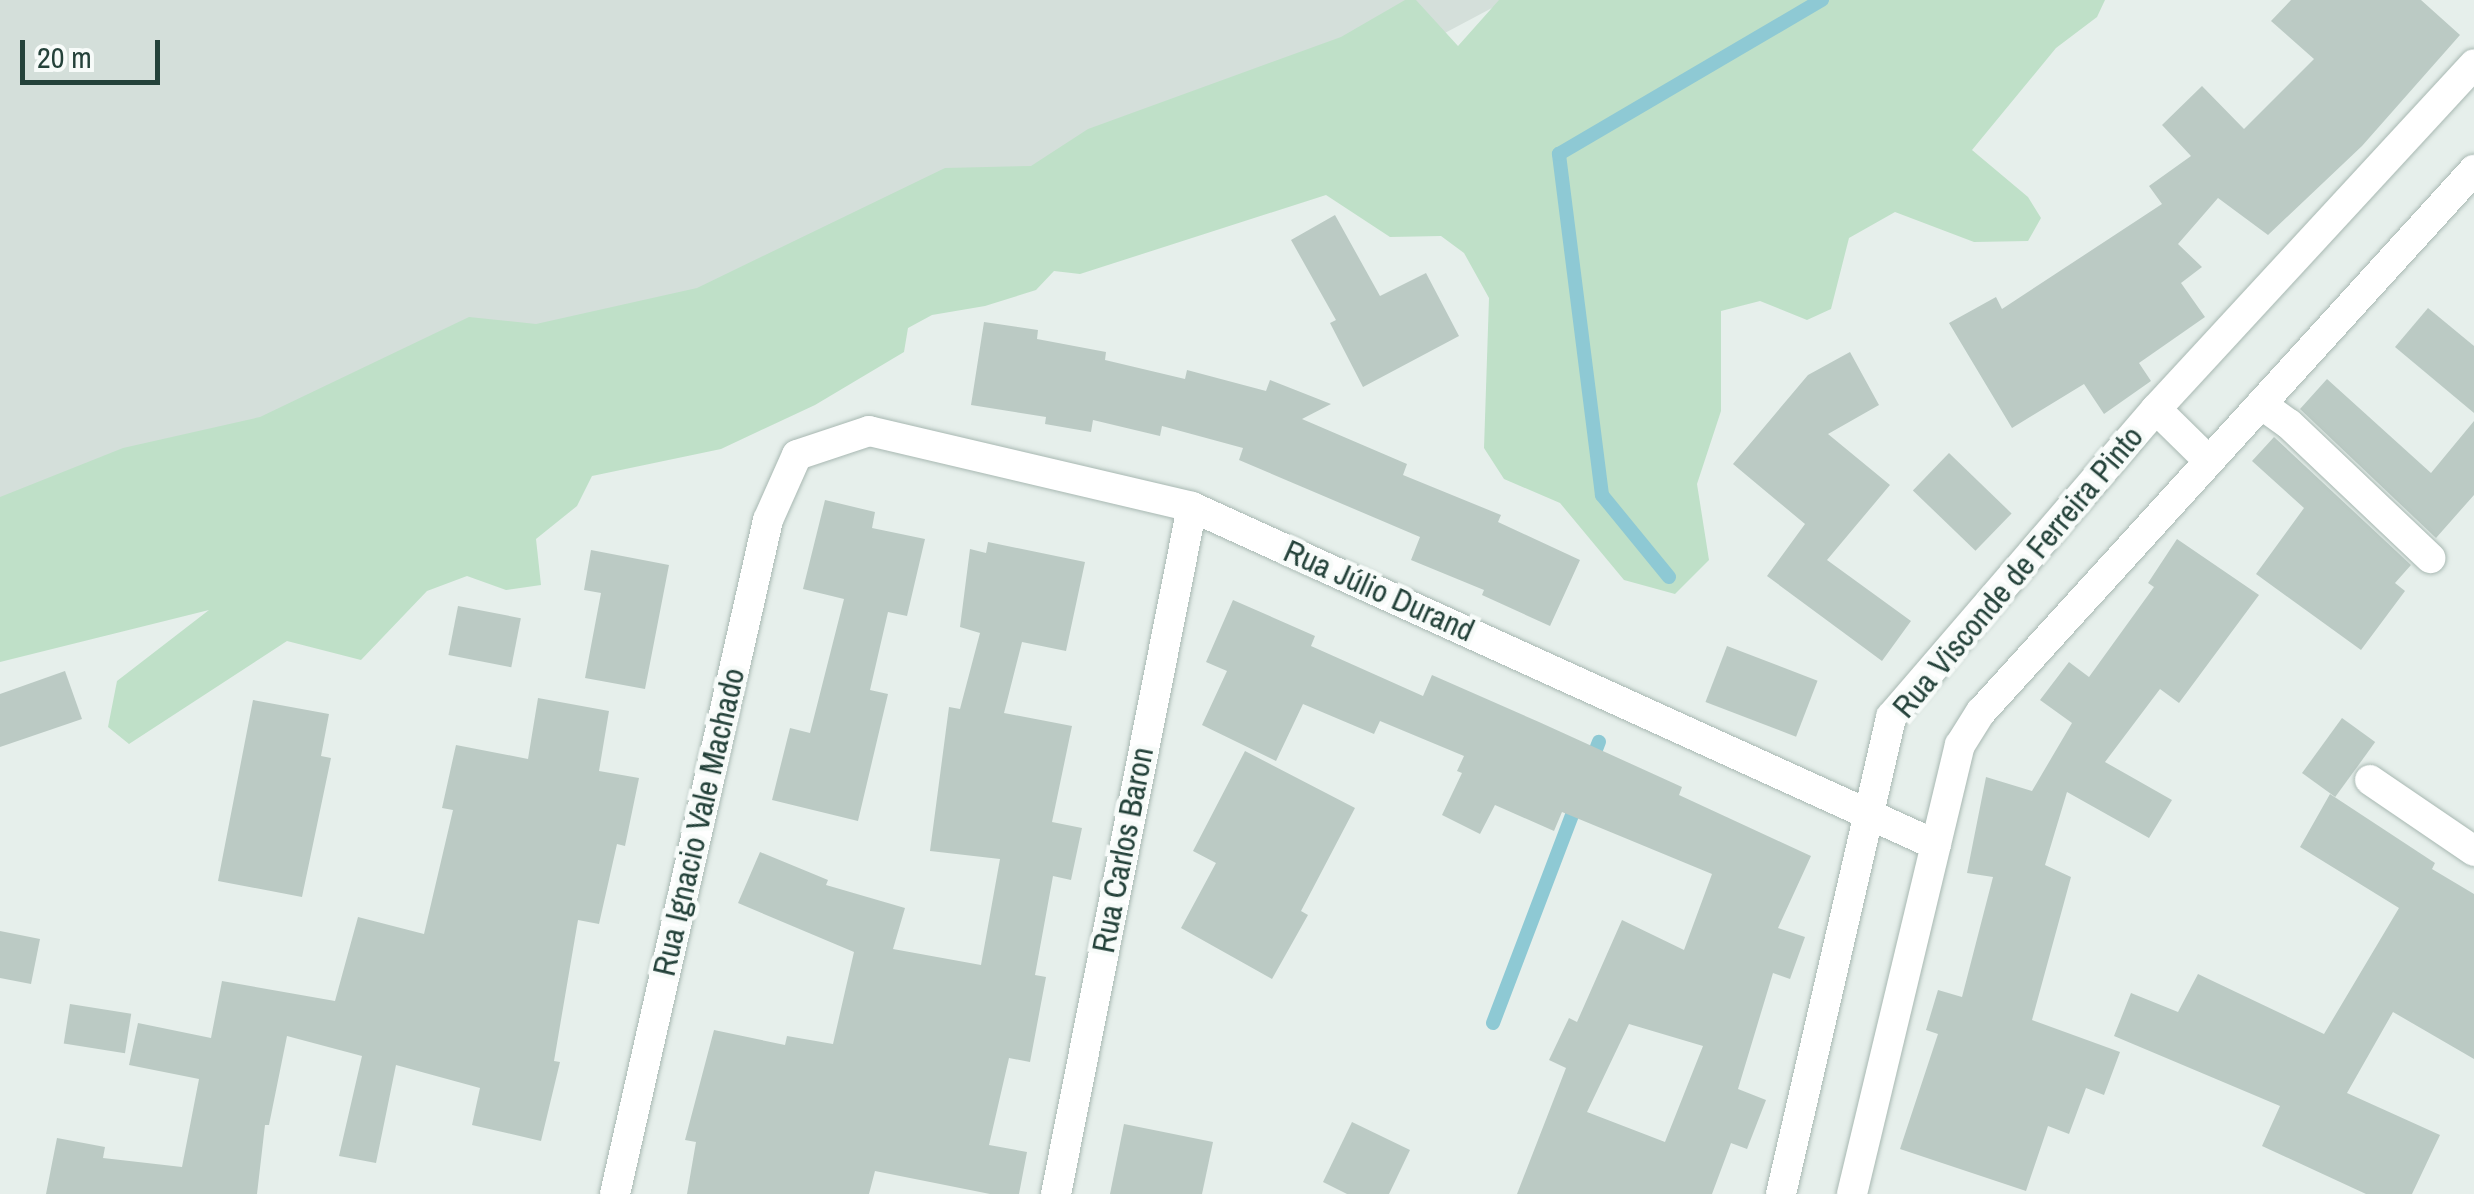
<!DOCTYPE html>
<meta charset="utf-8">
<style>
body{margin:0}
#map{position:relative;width:2474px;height:1194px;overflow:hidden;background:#e6efeb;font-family:"Archivo Narrow",sans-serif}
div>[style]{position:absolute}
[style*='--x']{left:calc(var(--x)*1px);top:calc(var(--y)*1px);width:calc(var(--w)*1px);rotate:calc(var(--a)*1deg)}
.built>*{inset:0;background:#d4dfda}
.green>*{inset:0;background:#bfe0c8}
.stream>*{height:14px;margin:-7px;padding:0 7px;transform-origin:7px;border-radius:7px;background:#8ec9d4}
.building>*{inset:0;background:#bbcac4;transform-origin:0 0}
.roads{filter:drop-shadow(0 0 2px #a8b8b2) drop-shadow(0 0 2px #a8b8b2)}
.minor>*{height:30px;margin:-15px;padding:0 15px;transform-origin:15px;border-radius:15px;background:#fff}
span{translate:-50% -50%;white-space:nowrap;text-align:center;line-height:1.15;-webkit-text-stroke:9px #f7fbf9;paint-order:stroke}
.street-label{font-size:32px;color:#24423a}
.scale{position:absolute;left:20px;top:40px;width:140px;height:45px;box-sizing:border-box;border:5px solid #24423a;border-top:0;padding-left:12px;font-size:30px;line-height:35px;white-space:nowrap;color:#24423a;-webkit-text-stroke:8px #f7fbf9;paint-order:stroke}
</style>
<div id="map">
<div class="built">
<div style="clip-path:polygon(0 0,1507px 0,1379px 68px,0 536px)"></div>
</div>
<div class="green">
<div style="clip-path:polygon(1405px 0,1416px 0,1458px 46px,1499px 0,2105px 0,2097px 17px,2056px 48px,1972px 150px,2028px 197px,2041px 218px,2028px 241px,1974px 242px,1895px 212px,1849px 238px,1831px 309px,1807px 320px,1760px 301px,1721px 311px,1721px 411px,1697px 484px,1709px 560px,1675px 594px,1624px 580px,1560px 503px,1504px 479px,1484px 448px,1489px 298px,1464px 253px,1441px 236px,1390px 237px,1326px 195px,1080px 274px,1054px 271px,1036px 290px,985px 306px,932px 315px,908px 328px,904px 352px,815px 405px,721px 449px,592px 476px,577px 506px,536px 539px,541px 585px,506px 590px,467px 576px,427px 591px,361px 660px,287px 641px,129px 744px,108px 727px,117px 681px,209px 610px,0 662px,0 497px,123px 448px,260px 417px,469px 317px,536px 324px,697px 288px,945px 168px,1031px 166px,1088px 129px,1341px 37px)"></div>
</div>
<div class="stream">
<div style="--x:1669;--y:577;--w:106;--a:-129.3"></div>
<div style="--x:1602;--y:495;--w:344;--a:-97.2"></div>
<div style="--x:1559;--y:154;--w:305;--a:-30.4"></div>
<div style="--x:1590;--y:765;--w:25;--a:-69"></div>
<div style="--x:1493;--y:1023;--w:240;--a:-69.2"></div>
</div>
<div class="building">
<div style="clip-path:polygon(2291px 0,2421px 0,2460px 35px,2362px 146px,2268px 235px,2218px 198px,2178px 244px,2202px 267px,2181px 283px,2205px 317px,2139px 363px,2151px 381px,2104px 414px,2084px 384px,2012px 428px,1949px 323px,1996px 297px,2002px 309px,2162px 204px,2149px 186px,2191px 156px,2162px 125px,2202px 86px,2244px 129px,2314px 59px,2271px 21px)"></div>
<div style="clip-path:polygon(1335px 215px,1380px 296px,1426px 273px,1459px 336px,1363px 387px,1330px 323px,1336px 320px,1291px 240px)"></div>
<div style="clip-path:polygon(2428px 308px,2474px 346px,2474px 413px,2395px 347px)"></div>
<div style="clip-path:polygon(984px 322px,1038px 330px,1037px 339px,1106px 352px,1105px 360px,1185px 379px,1187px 370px,1266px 391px,1270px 380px,1331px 404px,1302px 419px,1407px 464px,1403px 475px,1501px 515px,1498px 522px,1580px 560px,1550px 626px,1482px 595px,1484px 590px,1411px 560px,1420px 537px,1239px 460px,1243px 448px,1162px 426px,1160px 436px,1093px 420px,1091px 432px,1045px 424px,1046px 417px,971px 405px)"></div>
<div style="clip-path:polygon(1850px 352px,1879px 405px,1828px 434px,1890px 485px,1827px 560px,1911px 621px,1882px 661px,1767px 576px,1805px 524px,1733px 464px,1808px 375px)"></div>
<div style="clip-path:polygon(2327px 379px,2431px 473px,2474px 421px,2474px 495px,2436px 538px,2300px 409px)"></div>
<div style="clip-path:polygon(2274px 437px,2411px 565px,2395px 583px,2405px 591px,2361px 650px,2256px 574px,2304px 508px,2252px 461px)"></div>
<div style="left:1949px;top:453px;width:87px;height:52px;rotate:44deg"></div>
<div style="clip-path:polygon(825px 500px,875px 512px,872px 528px,925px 539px,907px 616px,888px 612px,870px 690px,888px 694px,858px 821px,772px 800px,790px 728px,810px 733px,844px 599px,803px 589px)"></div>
<div style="clip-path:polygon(2177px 539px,2259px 595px,2179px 703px,2160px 689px,2105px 762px,2172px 800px,2149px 838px,2067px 792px,2045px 865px,2071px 877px,2032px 1020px,2120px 1052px,2104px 1095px,2086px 1088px,2069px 1134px,2048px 1126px,2026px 1191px,1900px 1149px,1938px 1034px,1926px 1030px,1938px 990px,1962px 997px,1993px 877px,1967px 873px,1986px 777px,2032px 791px,2072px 723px,2040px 700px,2069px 662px,2089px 677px,2154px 587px,2148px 583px)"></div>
<div style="clip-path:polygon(988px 542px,1085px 562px,1066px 651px,1022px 642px,1004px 713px,1072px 726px,1052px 822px,1082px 828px,1071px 880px,1053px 876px,1035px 975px,1046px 977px,1030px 1062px,1009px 1058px,989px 1145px,1027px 1152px,1019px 1194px,990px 1194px,875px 1171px,869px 1194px,687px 1194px,696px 1142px,685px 1140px,714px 1030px,785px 1045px,787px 1036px,833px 1044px,854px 952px,738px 903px,760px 852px,828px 880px,826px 885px,905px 908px,893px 949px,981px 965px,1000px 859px,930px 851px,949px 707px,960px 709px,980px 633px,960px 627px,970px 549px,986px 553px)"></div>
<div style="clip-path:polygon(591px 550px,669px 565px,645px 689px,585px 678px,601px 593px,584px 590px)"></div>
<div style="clip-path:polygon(evenodd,1233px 600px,1315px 636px,1311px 646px,1423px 696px,1432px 675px,1539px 722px,1682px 787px,1679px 795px,1811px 856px,1778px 928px,1805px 937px,1790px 979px,1773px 973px,1738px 1089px,1766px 1100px,1747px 1149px,1731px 1143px,1712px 1194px,1517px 1194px,1566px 1068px,1549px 1060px,1569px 1018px,1577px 1022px,1622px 920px,1684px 950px,1712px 874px,1562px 812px,1554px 831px,1495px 805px,1480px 834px,1442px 815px,1462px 773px,1457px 771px,1464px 756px,1380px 721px,1374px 734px,1303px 704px,1276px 761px,1202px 725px,1227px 671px,1206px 662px,1233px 600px,1629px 1024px,1703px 1046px,1665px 1142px,1587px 1112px,1629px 1024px)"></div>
<div style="left:458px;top:606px;width:64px;height:50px;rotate:11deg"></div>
<div style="left:1727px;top:646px;width:97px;height:60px;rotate:21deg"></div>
<div style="clip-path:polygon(65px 671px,82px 719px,0 747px,0 694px)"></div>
<div style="clip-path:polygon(538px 698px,609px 711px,599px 771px,639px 778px,625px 846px,617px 844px,599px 924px,578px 920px,554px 1061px,560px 1062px,541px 1141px,472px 1125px,480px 1088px,396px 1065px,376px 1163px,339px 1156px,362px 1056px,287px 1036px,269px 1125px,265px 1125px,257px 1194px,46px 1194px,57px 1138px,105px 1147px,103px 1158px,182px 1167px,199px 1079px,129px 1065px,138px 1023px,211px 1038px,222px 981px,335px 1001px,358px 917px,424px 934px,453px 810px,442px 808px,456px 745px,528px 759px)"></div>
<div style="clip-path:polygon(253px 700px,329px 714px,321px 756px,331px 758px,302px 897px,218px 881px)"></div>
<div style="left:2342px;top:718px;width:41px;height:68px;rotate:36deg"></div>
<div style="clip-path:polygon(1245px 751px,1355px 808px,1301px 911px,1308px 915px,1272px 979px,1181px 928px,1216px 863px,1193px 851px)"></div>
<div style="clip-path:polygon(2330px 794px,2435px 863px,2432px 869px,2474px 894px,2474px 1059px,2393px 1012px,2347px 1093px,2440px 1135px,2412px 1194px,2366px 1194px,2262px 1146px,2280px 1106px,2114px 1036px,2131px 993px,2178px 1012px,2198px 974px,2324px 1034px,2399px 908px,2300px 847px)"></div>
<div style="clip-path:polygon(0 931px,40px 939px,31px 984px,0 978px)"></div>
<div style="left:70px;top:1004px;width:62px;height:40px;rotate:9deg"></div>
<div style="clip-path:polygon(1352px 1122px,1410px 1150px,1389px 1194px,1347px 1194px,1323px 1182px)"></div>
<div style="clip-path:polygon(1124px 1124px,1213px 1142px,1202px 1194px,1110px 1194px)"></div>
</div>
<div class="roads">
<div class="minor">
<div style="--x:2261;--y:404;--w:34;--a:36"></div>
<div style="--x:2289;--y:424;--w:195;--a:43.5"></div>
<div style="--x:2156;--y:409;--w:74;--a:44.5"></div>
<div style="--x:2370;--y:780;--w:126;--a:34.3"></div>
<div style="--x:615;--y:1194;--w:691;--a:-77.21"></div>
<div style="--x:768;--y:520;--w:71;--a:-66"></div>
<div style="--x:797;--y:455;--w:76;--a:-18.4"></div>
<div style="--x:869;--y:431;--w:332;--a:13.2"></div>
<div style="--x:1192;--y:507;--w:817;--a:24.43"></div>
<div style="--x:1056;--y:1194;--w:700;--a:-78.8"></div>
<div style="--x:1781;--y:1194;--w:490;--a:-77"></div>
<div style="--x:1891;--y:717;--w:406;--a:-49.3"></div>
<div style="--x:2156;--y:409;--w:469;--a:-47.3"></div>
<div style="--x:1852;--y:1194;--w:462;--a:-76.5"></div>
<div style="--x:1960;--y:745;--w:39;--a:-58"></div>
<div style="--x:1981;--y:712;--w:733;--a:-47.71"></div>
</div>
</div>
<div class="street-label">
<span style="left:2018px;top:572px;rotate:-50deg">Rua Visconde de Ferreira Pinto</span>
<span style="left:1379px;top:591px;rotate:24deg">Rua Júlio Durand</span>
<span style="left:699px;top:822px;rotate:-77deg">Rua Ignacio Vale Machado</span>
<span style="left:1123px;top:850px;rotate:-79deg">Rua Carlos Baron</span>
</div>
<div class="scale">20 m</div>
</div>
